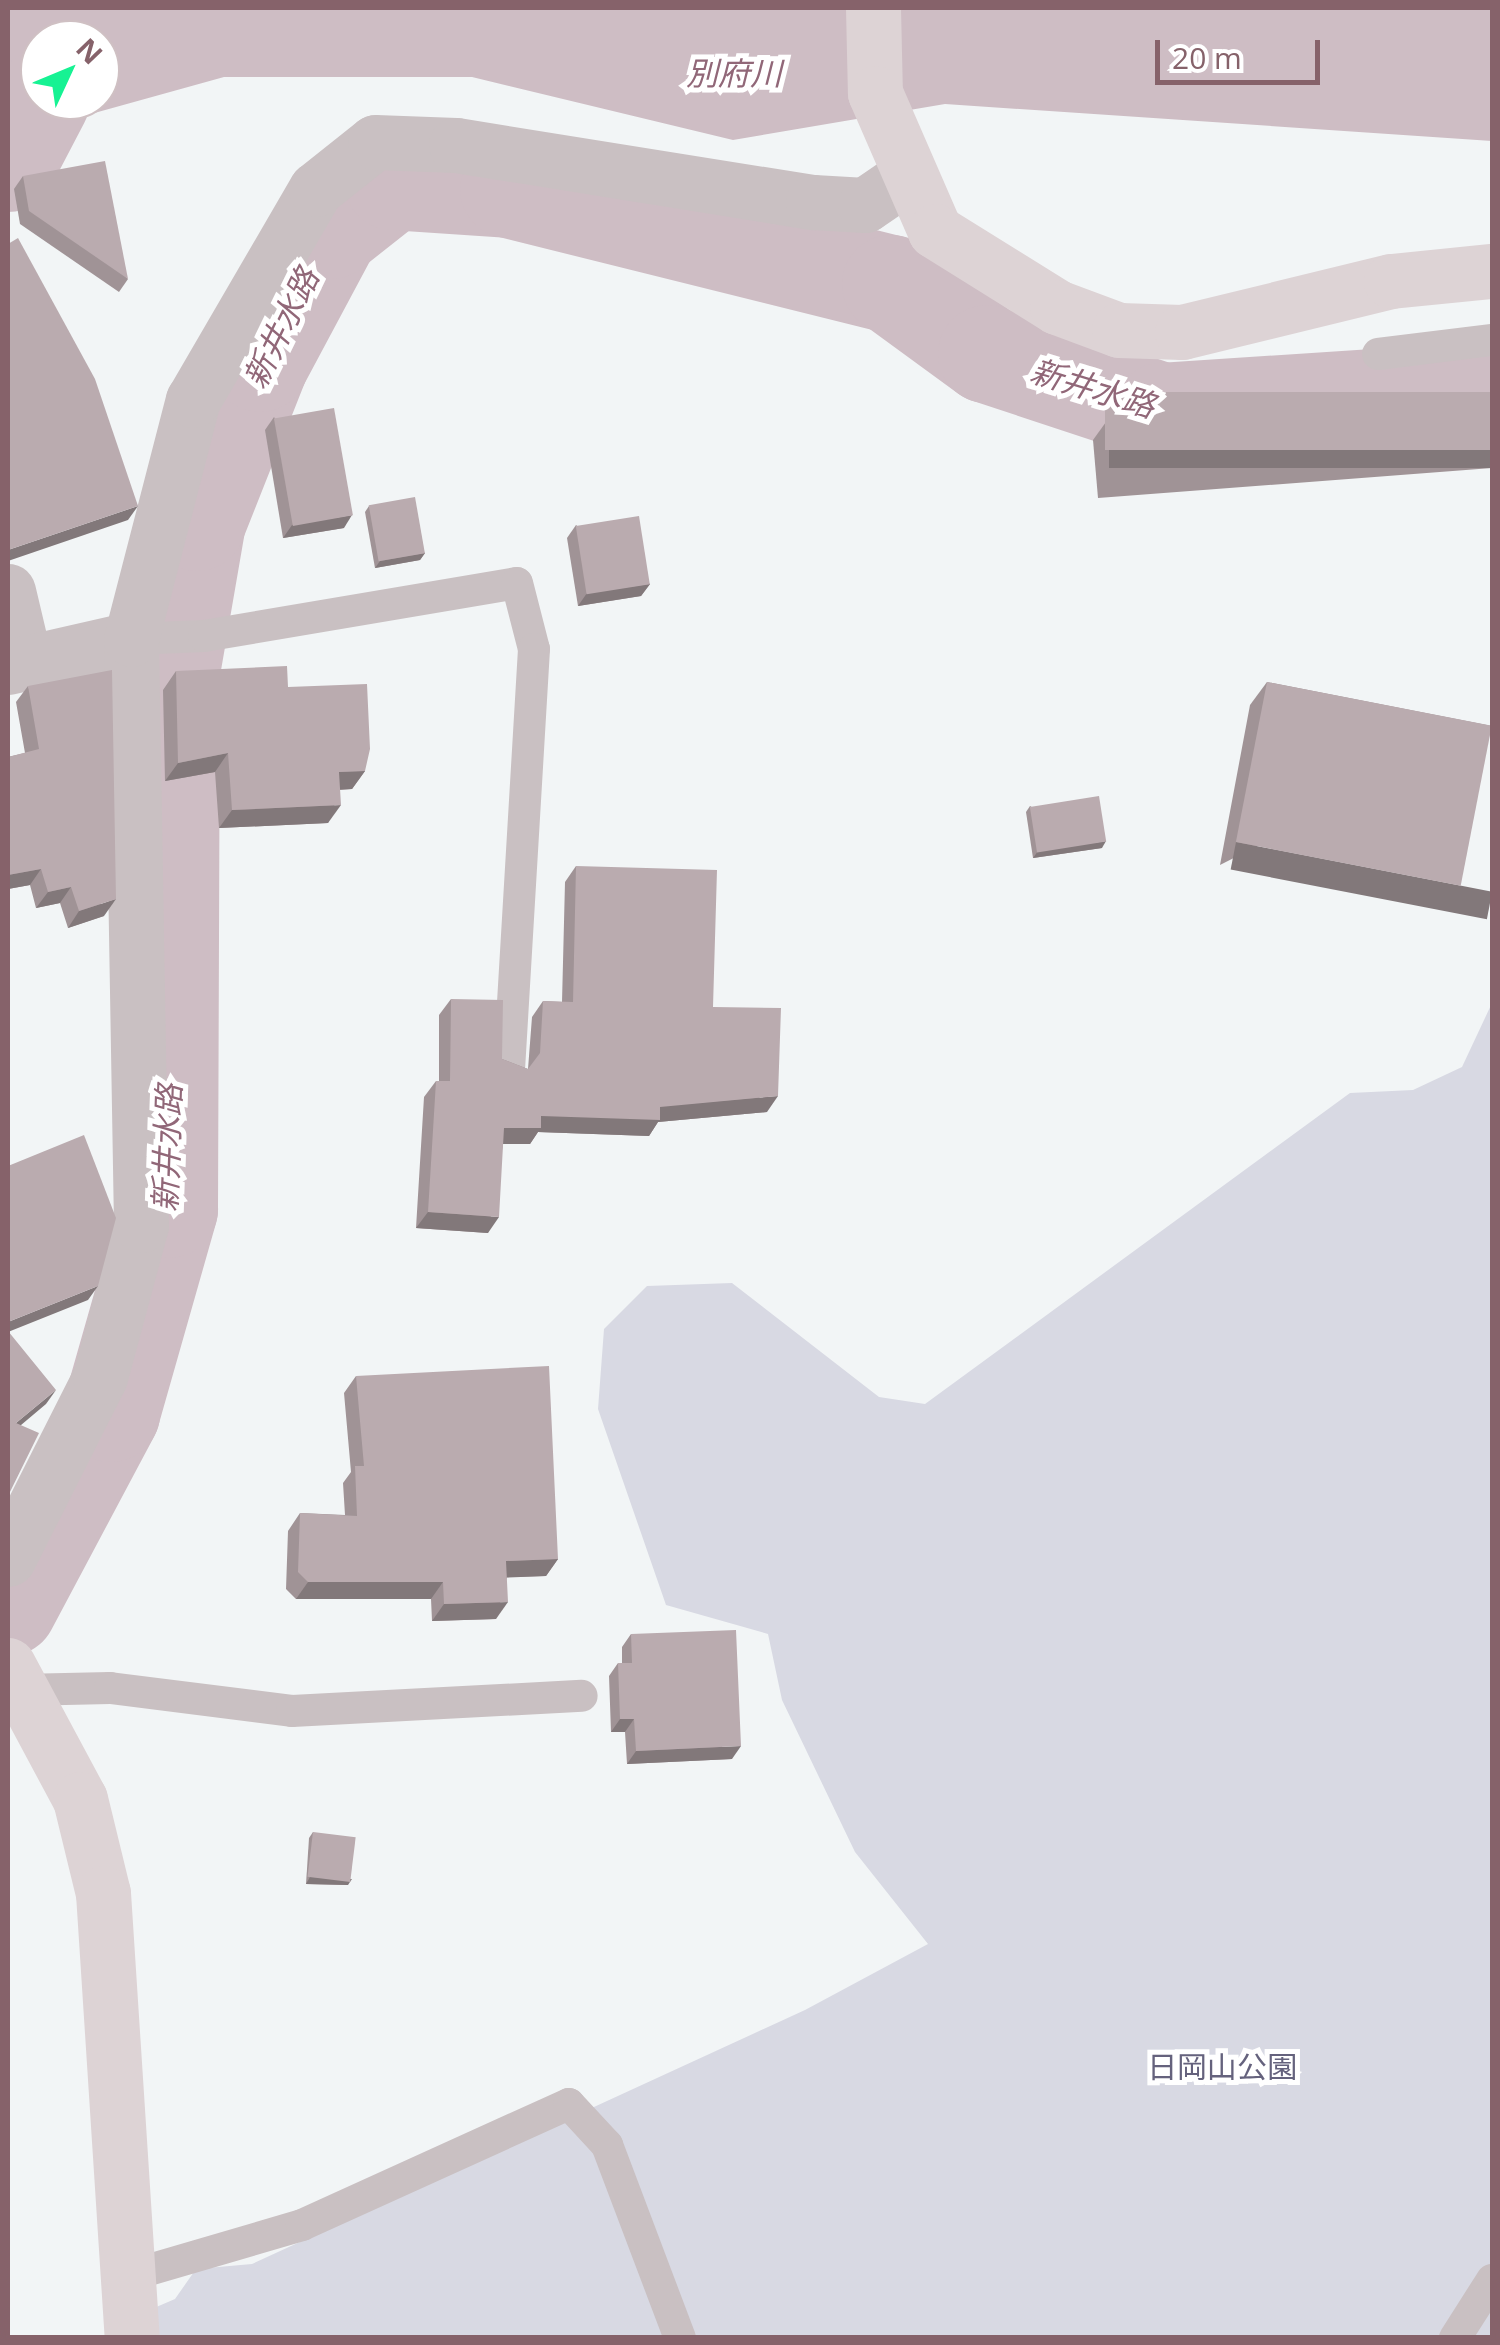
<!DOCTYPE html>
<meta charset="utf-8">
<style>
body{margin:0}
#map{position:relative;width:1500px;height:2345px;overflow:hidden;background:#f2f5f6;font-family:"Open Sans","Noto Sans JP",sans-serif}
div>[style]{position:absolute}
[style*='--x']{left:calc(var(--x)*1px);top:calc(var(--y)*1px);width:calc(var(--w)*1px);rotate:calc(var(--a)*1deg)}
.green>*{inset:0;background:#d8d9e3}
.water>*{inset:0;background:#cebdc4}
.river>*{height:98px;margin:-49px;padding:0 49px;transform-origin:49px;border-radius:49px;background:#cebdc4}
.lane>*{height:32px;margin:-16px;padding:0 16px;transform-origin:16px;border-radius:16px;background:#c9c0c2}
.street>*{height:55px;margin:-27.5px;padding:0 27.5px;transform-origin:27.5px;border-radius:27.5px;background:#c9c0c2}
.secondary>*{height:55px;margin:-27.5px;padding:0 27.5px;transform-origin:27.5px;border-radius:27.5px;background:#ddd3d5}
.wall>*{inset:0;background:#a09396}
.shaded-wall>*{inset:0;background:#82787a;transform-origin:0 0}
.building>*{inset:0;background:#baabaf;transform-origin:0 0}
span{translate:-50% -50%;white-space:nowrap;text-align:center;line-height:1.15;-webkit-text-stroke:10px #fff;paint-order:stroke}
.park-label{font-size:30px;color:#65627d}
.water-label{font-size:32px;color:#916778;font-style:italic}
.frame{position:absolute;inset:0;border:10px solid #86626a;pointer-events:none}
.north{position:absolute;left:20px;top:20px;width:100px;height:100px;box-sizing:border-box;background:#fff;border:2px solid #cfc0c3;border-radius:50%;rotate:46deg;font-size:28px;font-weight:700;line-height:40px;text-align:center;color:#86626a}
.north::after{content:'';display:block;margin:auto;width:35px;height:45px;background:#16f293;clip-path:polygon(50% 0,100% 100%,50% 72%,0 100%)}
.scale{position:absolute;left:1155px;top:40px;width:165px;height:45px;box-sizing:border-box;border:5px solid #86626a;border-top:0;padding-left:12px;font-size:30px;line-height:35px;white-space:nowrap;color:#86626a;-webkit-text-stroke:8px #fff;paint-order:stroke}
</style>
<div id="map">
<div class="green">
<div style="clip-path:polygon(1492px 1003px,1492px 2337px,155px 2338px,154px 2308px,175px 2299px,196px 2269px,252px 2264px,805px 2010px,928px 1944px,855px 1852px,782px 1700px,768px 1634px,666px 1605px,598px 1409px,604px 1329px,647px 1286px,732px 1283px,879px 1397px,925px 1404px,1350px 1093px,1413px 1090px,1462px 1067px)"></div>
</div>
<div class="water">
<div style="clip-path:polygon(evenodd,8px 8px,1492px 8px,1492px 141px,945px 104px,733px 140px,472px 77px,224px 77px,8px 137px,8px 8px,40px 40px,100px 40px,100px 100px,40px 100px,40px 40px)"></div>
</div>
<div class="river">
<div style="--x:8;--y:163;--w:71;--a:-62.4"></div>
<div style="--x:8;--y:1607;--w:220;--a:-62"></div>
<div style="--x:111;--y:1413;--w:212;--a:-74.1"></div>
<div style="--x:169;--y:1209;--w:537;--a:-89.79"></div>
<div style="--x:171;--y:672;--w:152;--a:-80.2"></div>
<div style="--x:197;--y:522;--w:171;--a:-68.4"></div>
<div style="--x:260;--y:363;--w:151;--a:-61.9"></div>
<div style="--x:331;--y:230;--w:79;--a:-38.3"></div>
<div style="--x:393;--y:181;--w:116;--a:3.9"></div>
<div style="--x:509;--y:189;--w:394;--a:14"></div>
<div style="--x:891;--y:284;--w:119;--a:36.1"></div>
<div style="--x:987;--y:354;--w:184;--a:18.3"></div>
<div style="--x:1162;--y:412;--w:331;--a:-3.8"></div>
</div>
<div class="lane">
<div style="--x:1378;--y:354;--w:115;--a:-7"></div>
<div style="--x:131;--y:639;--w:73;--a:-2.4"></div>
<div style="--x:204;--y:636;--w:317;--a:-9.6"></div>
<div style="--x:517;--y:583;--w:68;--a:75.6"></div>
<div style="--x:534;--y:649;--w:419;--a:93.4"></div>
<div style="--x:20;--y:1690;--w:90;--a:-1.3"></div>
<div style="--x:110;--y:1688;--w:183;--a:7.2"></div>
<div style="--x:292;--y:1711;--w:290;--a:-3"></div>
<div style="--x:128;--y:2276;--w:181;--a:-16.3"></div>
<div style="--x:302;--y:2225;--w:293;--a:-24.4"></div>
<div style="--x:569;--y:2104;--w:56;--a:47.2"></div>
<div style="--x:607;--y:2145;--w:206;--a:69.3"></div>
<div style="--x:1455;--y:2338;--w:69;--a:-57.5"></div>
</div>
<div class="street">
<div style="--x:8;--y:591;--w:74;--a:76.7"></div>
<div style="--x:8;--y:667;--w:126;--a:-12.8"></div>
<div style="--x:8;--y:1559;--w:204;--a:-63.2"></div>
<div style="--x:100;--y:1377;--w:157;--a:-74.9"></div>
<div style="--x:141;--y:1225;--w:586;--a:-90.98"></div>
<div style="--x:131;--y:639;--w:247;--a:-75.5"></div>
<div style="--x:193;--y:400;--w:244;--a:-59.8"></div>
<div style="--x:316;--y:189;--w:75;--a:-38.5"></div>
<div style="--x:375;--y:142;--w:81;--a:2.1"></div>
<div style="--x:456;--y:145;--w:362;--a:9.1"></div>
<div style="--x:813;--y:202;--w:52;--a:3.3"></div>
<div style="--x:865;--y:205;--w:50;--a:-34.3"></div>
</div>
<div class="secondary">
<div style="--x:873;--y:8;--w:85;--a:88.7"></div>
<div style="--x:875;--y:93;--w:150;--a:66.5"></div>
<div style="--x:935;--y:231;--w:144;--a:31.9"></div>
<div style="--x:1057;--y:307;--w:66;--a:20.4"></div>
<div style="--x:1119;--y:330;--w:63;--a:1.8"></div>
<div style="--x:1182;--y:332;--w:215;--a:-13.7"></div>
<div style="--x:1391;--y:281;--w:101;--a:-5.7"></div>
<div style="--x:8;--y:1665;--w:152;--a:61.8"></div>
<div style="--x:80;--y:1799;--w:97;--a:76.3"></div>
<div style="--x:103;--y:1893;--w:446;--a:86.3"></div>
</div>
<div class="wall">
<div style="clip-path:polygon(23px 176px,128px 279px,119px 292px,20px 224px,14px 189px)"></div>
<div style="clip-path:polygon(1492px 392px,1492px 468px,1098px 498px,1093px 440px,1106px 422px)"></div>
<div style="clip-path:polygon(274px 417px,344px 528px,283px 538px,265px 430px)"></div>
<div style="clip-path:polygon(369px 506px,425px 553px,420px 560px,375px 568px,365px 512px)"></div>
<div style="clip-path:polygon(576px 525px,650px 584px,641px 596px,578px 606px,567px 538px)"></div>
<div style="clip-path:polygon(176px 671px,288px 687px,365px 771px,352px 789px,340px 790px,328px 823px,219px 828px,215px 772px,165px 781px,163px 690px)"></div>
<div style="clip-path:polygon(1267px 682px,1492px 726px,1220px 865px,1250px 705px)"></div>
<div style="clip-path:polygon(28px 686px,104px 916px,68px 928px,60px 903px,36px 908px,30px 885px,8px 889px,8px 757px,25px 753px,16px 702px)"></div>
<div style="clip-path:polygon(1030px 806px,1102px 848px,1033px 858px,1026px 812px)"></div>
<div style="clip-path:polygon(576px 866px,713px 1007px,767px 1112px,658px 1122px,649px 1136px,538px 1132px,530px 1144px,503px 1144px,488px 1233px,416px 1228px,424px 1097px,436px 1081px,439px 1081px,439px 1015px,451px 999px,502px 1059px,528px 1069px,532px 1017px,543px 1001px,562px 1002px,565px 882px)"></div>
<div style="clip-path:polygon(356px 1376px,558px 1559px,546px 1576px,507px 1577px,496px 1619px,432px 1621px,431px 1599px,296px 1599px,286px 1589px,288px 1531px,300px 1513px,345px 1515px,343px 1483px,351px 1472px,344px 1393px)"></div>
<div style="clip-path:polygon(631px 1634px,732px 1759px,627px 1764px,625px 1732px,611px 1732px,609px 1676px,618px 1663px,622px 1663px,622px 1647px)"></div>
<div style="clip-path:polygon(313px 1832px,348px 1885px,306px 1884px,309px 1838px)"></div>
</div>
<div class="shaded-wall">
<div style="left:1492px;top:450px;width:18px;height:383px;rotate:90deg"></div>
<div style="clip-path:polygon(138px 506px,128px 520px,8px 561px,8px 550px)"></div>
<div style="clip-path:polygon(352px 515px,344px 528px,283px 538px,292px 525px)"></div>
<div style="clip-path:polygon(425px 553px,420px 560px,375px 568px,380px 561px)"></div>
<div style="clip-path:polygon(650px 584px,641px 596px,578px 606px,587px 593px)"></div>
<div style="clip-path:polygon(228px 753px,215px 772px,165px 781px,178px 763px)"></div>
<div style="clip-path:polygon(365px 771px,352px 789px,327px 790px,339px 772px)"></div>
<div style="clip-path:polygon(341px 805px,328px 823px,219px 828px,232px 810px)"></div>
<div style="clip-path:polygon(1106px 841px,1102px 848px,1033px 858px,1038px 851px)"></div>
<div style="left:1236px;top:842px;width:261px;height:28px;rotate:11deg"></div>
<div style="clip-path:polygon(41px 869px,30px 885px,8px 889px,8px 875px)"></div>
<div style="clip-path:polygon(71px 887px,60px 903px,36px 908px,48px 892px)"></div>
<div style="clip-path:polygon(116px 899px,104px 916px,68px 928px,79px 911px)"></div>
<div style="clip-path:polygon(778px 1096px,767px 1112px,658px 1122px,649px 1136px,538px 1132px,530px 1144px,493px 1144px,504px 1128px,541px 1116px)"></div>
<div style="clip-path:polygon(428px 1212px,499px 1217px,488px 1233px,416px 1228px)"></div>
<div style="clip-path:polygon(98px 1286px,88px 1300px,8px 1332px,8px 1322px)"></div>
<div style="clip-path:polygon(56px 1390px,46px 1404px,8px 1436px,16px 1423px)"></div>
<div style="clip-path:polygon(558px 1559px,546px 1576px,494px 1578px,506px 1561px)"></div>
<div style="clip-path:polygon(308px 1582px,443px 1582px,431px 1599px,296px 1599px)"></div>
<div style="clip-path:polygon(508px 1602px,496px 1619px,432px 1621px,444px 1604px)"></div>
<div style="clip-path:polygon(620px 1719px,634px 1719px,625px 1732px,611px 1732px)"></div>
<div style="clip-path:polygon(741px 1746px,732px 1759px,627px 1764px,636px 1751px)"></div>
<div style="clip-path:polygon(310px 1877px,352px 1879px,348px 1885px,306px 1884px)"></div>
</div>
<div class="building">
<div style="clip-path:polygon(105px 161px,128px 279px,29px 211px,23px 176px)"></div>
<div style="clip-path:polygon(18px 238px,95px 379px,138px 506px,8px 550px,8px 244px)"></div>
<div style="left:1492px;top:392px;width:58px;height:387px;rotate:90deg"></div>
<div style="left:334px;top:408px;width:109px;height:61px;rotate:80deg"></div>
<div style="left:415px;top:497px;width:57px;height:47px;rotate:80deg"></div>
<div style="left:639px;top:516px;width:69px;height:64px;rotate:81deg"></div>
<div style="clip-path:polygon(287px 666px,288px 687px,367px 684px,370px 749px,365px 771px,339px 772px,341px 805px,232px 810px,228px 753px,178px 763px,176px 671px)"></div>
<div style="clip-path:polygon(112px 670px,116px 899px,79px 911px,71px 887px,48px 892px,41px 869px,8px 875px,8px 757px,39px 749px,28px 686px)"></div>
<div style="left:1267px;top:682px;width:229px;height:163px;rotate:11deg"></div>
<div style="left:1099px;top:796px;width:46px;height:70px;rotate:81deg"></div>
<div style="clip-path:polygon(576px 866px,717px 870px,713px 1007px,781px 1008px,778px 1096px,660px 1107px,660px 1120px,541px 1116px,541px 1128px,504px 1128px,499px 1217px,428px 1212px,436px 1081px,450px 1081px,451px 999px,503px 1000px,502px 1059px,528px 1069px,540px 1053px,543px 1001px,573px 1002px)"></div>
<div style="clip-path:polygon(84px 1135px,116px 1218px,98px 1286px,8px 1322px,8px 1166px)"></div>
<div style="clip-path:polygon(8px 1331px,56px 1390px,16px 1423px,39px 1433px,8px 1496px)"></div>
<div style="clip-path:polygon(549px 1366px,558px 1559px,506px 1561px,508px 1602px,444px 1604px,443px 1582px,308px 1582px,298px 1572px,300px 1513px,357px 1516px,355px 1466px,364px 1466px,356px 1376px)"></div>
<div style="clip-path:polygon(736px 1630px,741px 1746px,636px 1751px,634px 1719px,620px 1719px,618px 1663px,632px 1663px,631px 1634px)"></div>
<div style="left:313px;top:1832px;width:43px;height:45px;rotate:7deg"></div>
</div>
<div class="park-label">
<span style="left:1222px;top:2067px">日岡山公園</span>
</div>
<div class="water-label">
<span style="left:734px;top:73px">別府川</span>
<span style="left:281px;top:328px;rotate:-64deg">新井水路</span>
<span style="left:1093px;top:388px;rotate:17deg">新井水路</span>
<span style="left:167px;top:1148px;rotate:-88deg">新井水路</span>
</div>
<div class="frame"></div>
<div class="north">N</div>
<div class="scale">20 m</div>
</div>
